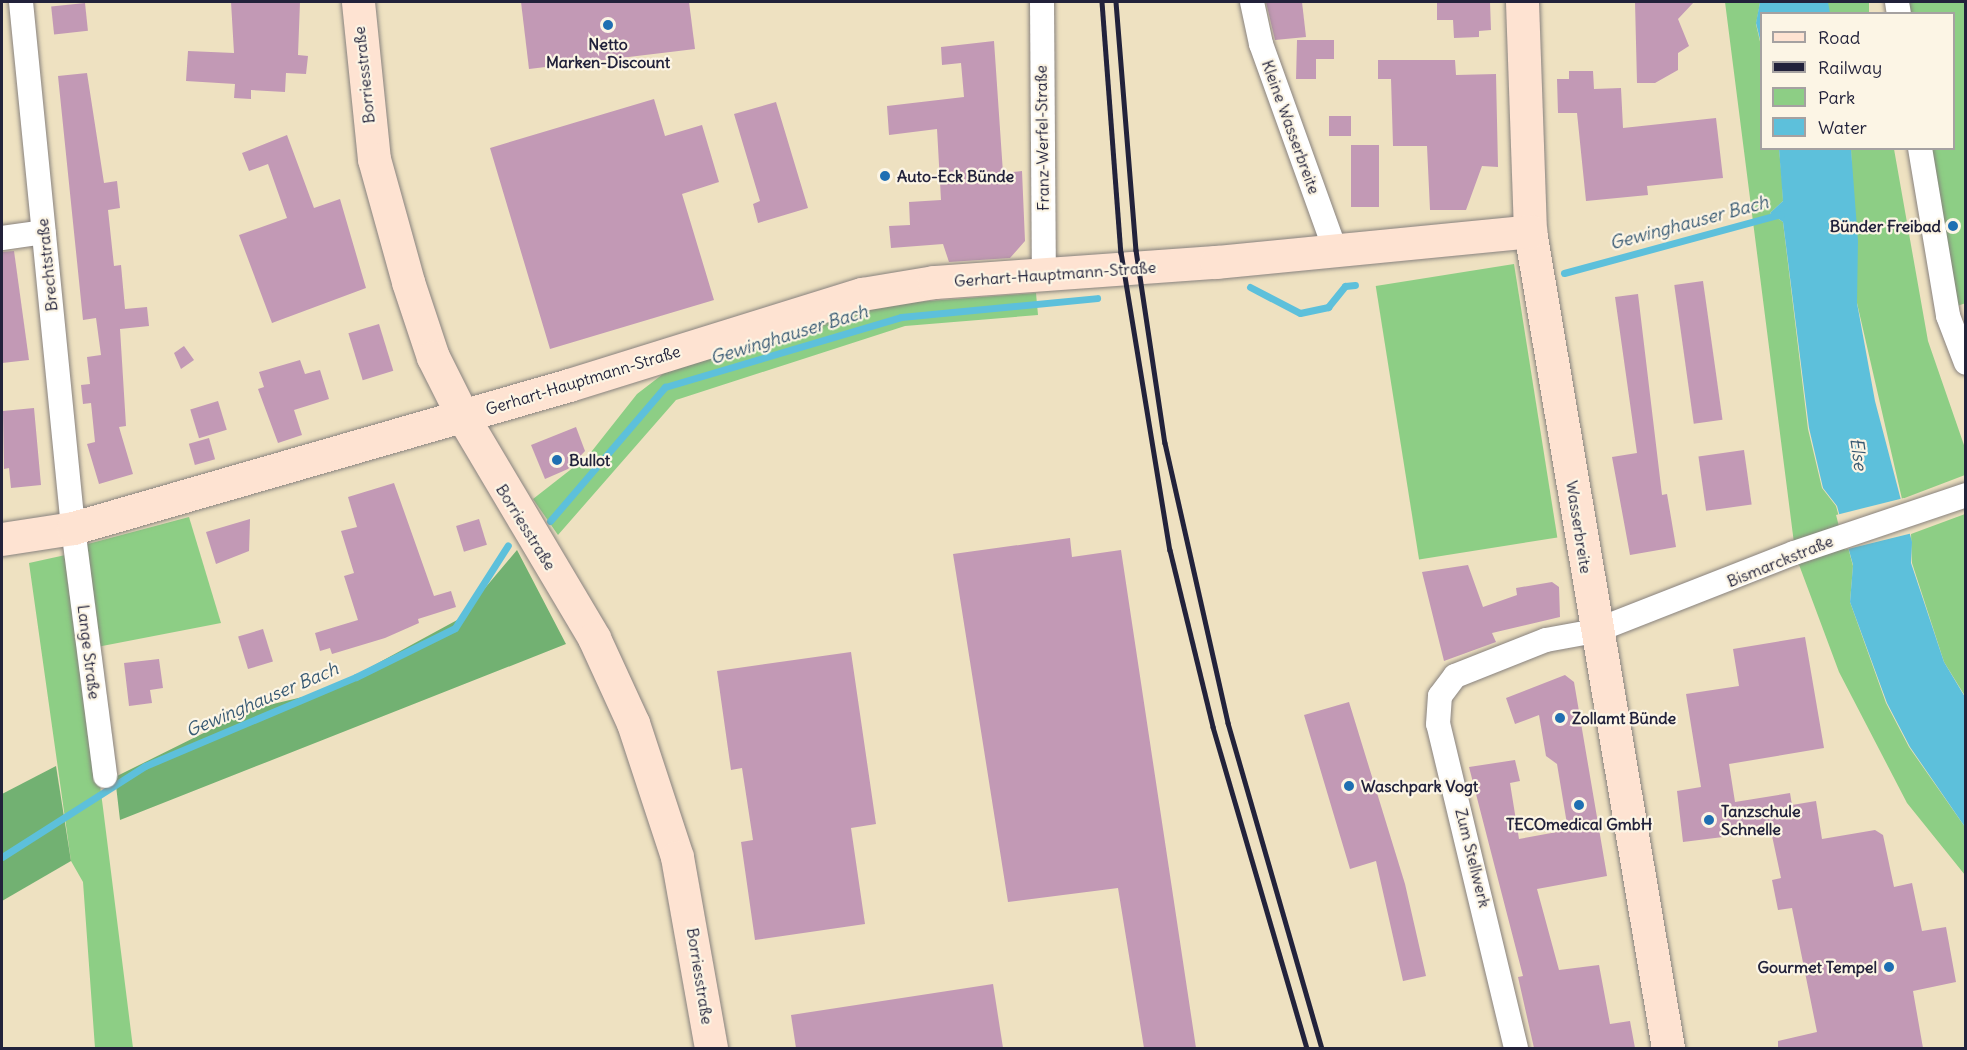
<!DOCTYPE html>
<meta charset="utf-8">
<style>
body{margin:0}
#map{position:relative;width:1967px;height:1050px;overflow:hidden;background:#eee1c1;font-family:Delius,sans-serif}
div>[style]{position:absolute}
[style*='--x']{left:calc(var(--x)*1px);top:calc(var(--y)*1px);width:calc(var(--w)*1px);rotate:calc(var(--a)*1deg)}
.green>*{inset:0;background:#8dce85;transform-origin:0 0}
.forest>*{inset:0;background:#72b172}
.water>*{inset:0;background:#5dc0db}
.pier>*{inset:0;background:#eee1c1;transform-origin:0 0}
.stream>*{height:7px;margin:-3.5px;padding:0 3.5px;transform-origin:3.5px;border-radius:3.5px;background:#5dc0db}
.building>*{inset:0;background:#c299b5;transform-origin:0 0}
.roads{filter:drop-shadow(0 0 2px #88827e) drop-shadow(0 0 2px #88827e)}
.street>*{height:24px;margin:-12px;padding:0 12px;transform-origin:12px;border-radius:12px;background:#fff}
.secondary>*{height:33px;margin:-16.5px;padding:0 16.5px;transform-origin:16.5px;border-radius:16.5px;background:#fee3d2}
.rail>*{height:4.5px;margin:-2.25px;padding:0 2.25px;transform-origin:2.25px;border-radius:2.25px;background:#22223b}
.dots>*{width:16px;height:16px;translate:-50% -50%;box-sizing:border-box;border:3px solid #fcf5e5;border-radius:50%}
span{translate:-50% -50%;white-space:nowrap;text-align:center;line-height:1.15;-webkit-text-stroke:4.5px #fcf5e5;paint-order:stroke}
.poi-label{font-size:16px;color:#22223b;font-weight:700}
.left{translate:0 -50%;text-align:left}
.right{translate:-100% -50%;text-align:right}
.street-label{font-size:16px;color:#22223b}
.water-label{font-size:18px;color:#375973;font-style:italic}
.frame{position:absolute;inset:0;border:3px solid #22223b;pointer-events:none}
.legend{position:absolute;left:1760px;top:12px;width:195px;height:138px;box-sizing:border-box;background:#fcf5e5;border:2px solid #a5a1a1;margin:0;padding:8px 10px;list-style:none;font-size:18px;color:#22223b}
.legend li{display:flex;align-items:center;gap:12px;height:30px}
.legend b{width:30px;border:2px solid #a5a1a1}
</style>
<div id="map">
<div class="green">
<div style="clip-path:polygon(1725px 2px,1760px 3px,1756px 24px,1761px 46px,1762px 148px,1779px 149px,1782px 179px,1783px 201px,1770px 213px,1783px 222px,1808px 429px,1822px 488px,1836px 506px,1844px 535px,1795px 551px)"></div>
<div style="left:1828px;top:2px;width:41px;height:11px"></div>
<div style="clip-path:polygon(1904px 2px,1965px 2px,1966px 303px,1954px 307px,1927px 149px,1954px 148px,1954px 14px,1906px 13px)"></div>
<div style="clip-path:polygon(1851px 149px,1894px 149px,1928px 341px,1965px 448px,1965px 475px,1902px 499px,1857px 303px)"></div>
<div style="left:1514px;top:264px;width:277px;height:140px;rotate:81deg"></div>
<div style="clip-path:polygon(1036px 293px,1038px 315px,905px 326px,676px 400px,558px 535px,533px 499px,588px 456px,637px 394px,676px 364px,889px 304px)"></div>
<div style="clip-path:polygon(1965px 514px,1965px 696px,1944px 662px,1912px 563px,1911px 534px)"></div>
<div style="clip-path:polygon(189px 517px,221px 623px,97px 647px,84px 545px)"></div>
<div style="clip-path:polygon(1845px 536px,1853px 566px,1850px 602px,1886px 703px,1909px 747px,1965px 827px,1965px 875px,1907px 803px,1839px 672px,1795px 554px)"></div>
<div style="clip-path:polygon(70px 554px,103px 808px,133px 1048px,95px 1048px,83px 882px,71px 861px,29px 563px)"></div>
</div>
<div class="forest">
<div style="clip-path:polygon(517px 550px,566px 644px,120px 820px,115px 777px,252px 709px,311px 695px,356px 675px,459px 619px)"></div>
<div style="clip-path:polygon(56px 766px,71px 861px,2px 901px,2px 794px)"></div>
</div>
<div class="water">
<div style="clip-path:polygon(1760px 2px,1828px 2px,1830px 13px,1762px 14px,1761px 44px,1756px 23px)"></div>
<div style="clip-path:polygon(1779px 149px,1851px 149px,1858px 241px,1857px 303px,1875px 401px,1912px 542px,1911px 563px,1944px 662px,1965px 697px,1965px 827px,1910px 747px,1887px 703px,1850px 602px,1853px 565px,1837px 506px,1823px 488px,1809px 428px,1783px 222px,1770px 213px,1783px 201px)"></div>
</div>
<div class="pier">
<div style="left:1904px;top:498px;width:36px;height:70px;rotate:76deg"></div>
</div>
<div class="stream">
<div style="--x:1564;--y:273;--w:225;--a:-15.2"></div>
<div style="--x:1250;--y:287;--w:56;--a:27.5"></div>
<div style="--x:1300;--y:313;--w:29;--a:-12"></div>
<div style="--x:1328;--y:307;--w:27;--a:-51"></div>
<div style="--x:1345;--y:286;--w:10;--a:-6"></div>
<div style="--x:550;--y:521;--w:177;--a:-49.4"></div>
<div style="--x:665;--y:387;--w:246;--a:-16.5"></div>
<div style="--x:901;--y:317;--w:197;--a:-5.5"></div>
<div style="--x:2;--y:857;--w:169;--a:-32.5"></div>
<div style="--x:145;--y:766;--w:229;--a:-22.9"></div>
<div style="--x:356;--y:677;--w:110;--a:-26.3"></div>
<div style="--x:455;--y:628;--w:98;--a:-57.4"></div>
</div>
<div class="building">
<div style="clip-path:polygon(231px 2px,300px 2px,298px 55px,308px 56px,306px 74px,286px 73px,285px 92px,251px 90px,251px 99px,234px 98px,235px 84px,186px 81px,188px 51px,234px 53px)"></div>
<div style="clip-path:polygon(521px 2px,689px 2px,695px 49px,529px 69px)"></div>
<div style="clip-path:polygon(1266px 2px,1302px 2px,1306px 37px,1275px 40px)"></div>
<div style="clip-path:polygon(1437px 2px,1490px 2px,1491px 30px,1479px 31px,1479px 37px,1454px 38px,1453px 20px,1437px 20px)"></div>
<div style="clip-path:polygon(1635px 2px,1694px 2px,1678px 19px,1689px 46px,1678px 53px,1678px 70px,1655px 83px,1637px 83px)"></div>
<div style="left:85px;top:3px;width:28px;height:34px;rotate:84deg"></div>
<div style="clip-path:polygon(1297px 40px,1334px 40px,1334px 59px,1316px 59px,1316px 79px,1296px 79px)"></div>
<div style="clip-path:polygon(994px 41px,1003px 173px,1022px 171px,1025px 241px,1010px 258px,949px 262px,943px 244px,891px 248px,889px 226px,910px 225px,909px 202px,941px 200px,937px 129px,889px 135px,887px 106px,964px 97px,961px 63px,942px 65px,941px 47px)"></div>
<div style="clip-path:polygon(1378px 60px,1455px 60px,1456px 75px,1496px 74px,1498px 167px,1482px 166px,1466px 210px,1430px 210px,1427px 146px,1393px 146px,1391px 79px,1378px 79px)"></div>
<div style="clip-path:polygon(1569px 71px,1593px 71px,1594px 89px,1621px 88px,1623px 128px,1716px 118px,1723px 178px,1647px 186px,1648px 195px,1586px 201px,1577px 113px,1558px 113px,1557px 79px,1569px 79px)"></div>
<div style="clip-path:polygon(87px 73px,104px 183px,117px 181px,120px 208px,108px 210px,114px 266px,121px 265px,125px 309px,147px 307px,149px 326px,120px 329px,126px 426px,119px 427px,133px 474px,99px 484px,87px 444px,95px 442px,91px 403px,83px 404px,81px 385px,90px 384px,87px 357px,101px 355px,96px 318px,83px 320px,58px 76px)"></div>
<div style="clip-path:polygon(654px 99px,665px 136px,702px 125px,719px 182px,682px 194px,714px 300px,550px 349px,490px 148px)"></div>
<div style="clip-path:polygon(776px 102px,808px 208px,758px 223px,753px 204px,760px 201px,734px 114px)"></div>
<div style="left:1329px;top:116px;width:22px;height:20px"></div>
<div style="clip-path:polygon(287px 135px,314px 208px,340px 199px,366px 288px,272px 323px,239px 235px,287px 218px,268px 164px,249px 171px,242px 153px)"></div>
<div style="left:1351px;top:145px;width:28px;height:62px"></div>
<div style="clip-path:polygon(14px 251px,29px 360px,2px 363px,2px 252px)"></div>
<div style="left:1703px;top:281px;width:140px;height:29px;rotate:82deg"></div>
<div style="clip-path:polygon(1638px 294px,1662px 495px,1667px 494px,1676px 547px,1630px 555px,1612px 457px,1637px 453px,1615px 297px)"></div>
<div style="left:379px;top:324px;width:49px;height:32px;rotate:73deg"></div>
<div style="clip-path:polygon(184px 346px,194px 360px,181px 369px,174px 353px)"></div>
<div style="clip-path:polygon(300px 360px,305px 374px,320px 370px,329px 399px,294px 410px,302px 435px,278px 443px,258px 389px,264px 387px,259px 372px)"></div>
<div style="left:218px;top:401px;width:30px;height:29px;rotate:73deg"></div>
<div style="clip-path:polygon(34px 408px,41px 485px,11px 488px,9px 468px,4px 469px,3px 411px)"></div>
<div style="clip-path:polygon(576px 427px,585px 451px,568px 469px,545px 479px,531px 445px)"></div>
<div style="left:209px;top:438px;width:22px;height:21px;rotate:74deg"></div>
<div style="left:1744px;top:450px;width:55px;height:46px;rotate:82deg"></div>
<div style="clip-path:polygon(394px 483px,434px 596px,451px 591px,456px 607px,418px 619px,419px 623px,385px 638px,332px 654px,330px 648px,320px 651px,315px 633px,358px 620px,344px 576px,354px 573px,341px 531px,357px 527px,348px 497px)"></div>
<div style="clip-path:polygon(250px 519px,249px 551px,216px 564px,206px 532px)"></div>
<div style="left:479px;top:519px;width:27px;height:24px;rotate:73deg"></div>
<div style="clip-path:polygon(1070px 538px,1072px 557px,1121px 550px,1196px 1048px,1144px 1048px,1118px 888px,1008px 902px,953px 554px)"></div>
<div style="clip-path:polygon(1468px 565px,1483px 607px,1517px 595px,1516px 588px,1552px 582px,1559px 587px,1560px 617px,1492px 633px,1496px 642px,1444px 661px,1422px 572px)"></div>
<div style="left:263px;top:629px;width:34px;height:26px;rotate:73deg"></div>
<div style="clip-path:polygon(1805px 637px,1824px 748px,1729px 764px,1735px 802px,1790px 793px,1792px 805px,1816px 801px,1822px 839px,1875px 830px,1883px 835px,1894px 887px,1912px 883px,1922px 931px,1946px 927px,1956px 982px,1913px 991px,1923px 1048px,1778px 1048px,1778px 1041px,1817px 1032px,1792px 908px,1778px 910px,1772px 880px,1781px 878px,1771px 831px,1683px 842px,1677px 791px,1701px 787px,1686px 694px,1739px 686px,1733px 649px)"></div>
<div style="clip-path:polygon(851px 652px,876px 824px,851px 828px,865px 924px,755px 940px,741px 842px,753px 840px,742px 768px,731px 770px,717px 671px)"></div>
<div style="clip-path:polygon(159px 659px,163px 688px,150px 690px,152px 703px,129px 706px,124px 663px)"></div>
<div style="clip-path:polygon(1565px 675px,1574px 682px,1607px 876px,1537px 889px,1559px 970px,1599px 965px,1610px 1024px,1630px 1021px,1635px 1048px,1534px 1048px,1518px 977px,1523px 976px,1469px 767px,1515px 760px,1520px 781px,1510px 783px,1519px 839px,1568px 830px,1557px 764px,1546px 756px,1539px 715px,1515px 724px,1506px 698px)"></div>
<div style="clip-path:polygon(1349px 702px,1405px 884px,1426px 976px,1403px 981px,1376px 861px,1350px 869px,1304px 715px)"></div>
<div style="clip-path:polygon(993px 984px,1003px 1048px,796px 1048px,791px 1015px)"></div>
</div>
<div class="roads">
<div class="street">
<div style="--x:21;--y:2;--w:529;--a:84.35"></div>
<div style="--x:73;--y:528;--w:250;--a:82.6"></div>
<div style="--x:1042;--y:2;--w:274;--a:89.6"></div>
<div style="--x:1252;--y:2;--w:43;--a:77.9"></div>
<div style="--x:1261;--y:44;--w:219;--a:70.2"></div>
<div style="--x:1897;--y:2;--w:12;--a:81"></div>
<div style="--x:1920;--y:148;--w:170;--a:80.5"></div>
<div style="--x:1948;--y:316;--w:50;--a:69"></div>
<div style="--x:2;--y:238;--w:42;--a:-8.1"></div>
<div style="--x:1516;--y:1048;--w:333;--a:-103.5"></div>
<div style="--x:1438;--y:724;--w:28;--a:-86"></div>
<div style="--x:1440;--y:696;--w:25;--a:-53"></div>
<div style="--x:1455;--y:676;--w:98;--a:-21.6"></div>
<div style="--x:1546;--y:640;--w:50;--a:-10.4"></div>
<div style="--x:1595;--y:631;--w:214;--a:-21.4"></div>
<div style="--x:1794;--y:553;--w:182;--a:-18.6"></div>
</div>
<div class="secondary">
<div style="--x:358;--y:2;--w:158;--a:84.2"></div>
<div style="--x:374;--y:159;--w:128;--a:74.5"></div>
<div style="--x:408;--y:282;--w:79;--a:71.6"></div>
<div style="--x:433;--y:357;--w:67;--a:63.4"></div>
<div style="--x:463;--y:417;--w:257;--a:59.3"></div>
<div style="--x:594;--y:638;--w:94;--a:65.4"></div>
<div style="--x:633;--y:723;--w:141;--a:71.8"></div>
<div style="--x:677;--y:857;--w:194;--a:79.9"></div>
<div style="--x:1522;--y:2;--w:229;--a:88"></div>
<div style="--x:1530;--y:231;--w:829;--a:80.41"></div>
<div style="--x:2;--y:539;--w:72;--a:-8.8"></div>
<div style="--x:73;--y:528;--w:516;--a:-16.08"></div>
<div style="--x:569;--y:385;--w:307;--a:-17.3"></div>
<div style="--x:862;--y:294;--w:73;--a:-9.5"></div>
<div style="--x:934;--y:282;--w:283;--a:-4.1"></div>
<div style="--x:1216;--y:262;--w:316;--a:-5.6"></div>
</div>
</div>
<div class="rail">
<div style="--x:1102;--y:2;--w:251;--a:85.7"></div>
<div style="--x:1121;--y:252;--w:302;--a:80.7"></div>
<div style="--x:1170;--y:550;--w:182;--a:76.3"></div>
<div style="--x:1213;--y:727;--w:334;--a:73.7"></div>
<div style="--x:1116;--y:2;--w:249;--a:85.4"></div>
<div style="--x:1136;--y:250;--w:195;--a:81.5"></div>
<div style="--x:1165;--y:443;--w:287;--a:77.3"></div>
<div style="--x:1228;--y:723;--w:338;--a:73.9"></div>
</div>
<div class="dots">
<div style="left:608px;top:25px;background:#1f6fb2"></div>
<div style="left:885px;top:176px;background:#1f6fb2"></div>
<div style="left:1953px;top:226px;background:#1f6fb2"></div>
<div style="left:557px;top:460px;background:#1f6fb2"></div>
<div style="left:1560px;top:718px;background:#1f6fb2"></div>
<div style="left:1349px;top:786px;background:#1f6fb2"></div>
<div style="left:1579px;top:805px;background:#1f6fb2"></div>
<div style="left:1709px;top:820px;background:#1f6fb2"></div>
<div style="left:1889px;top:967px;background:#1f6fb2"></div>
</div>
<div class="poi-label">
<span style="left:608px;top:53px">Netto<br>Marken-Discount</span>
<span class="left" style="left:897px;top:176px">Auto-Eck Bünde</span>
<span class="right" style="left:1941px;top:226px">Bünder Freibad</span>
<span class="left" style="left:569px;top:460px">Bullot</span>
<span class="left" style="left:1572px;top:718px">Zollamt Bünde</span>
<span class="left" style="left:1361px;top:786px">Waschpark Vogt</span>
<span class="left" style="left:1721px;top:820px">Tanzschule<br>Schnelle</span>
<span style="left:1579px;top:824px">TECOmedical GmbH</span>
<span class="right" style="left:1877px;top:967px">Gourmet Tempel</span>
</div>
<div class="street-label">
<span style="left:364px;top:75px;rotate:-96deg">Borriesstraße</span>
<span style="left:1291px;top:127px;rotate:70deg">Kleine Wasserbreite</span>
<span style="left:1042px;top:138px;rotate:-91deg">Franz-Werfel-Straße</span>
<span style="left:47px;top:265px;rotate:-96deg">Brechtstraße</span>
<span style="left:1055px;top:274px;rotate:-4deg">Gerhart-Hauptmann-Straße</span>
<span style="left:583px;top:380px;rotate:-17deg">Gerhart-Hauptmann-Straße</span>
<span style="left:526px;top:527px;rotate:58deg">Borriesstraße</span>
<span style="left:1579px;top:527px;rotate:81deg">Wasserbreite</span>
<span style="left:1780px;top:561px;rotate:-22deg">Bismarckstraße</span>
<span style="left:89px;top:652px;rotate:83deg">Lange Straße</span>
<span style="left:1473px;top:858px;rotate:76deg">Zum Stellwerk</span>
<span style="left:700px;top:976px;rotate:81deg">Borriesstraße</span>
</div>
<div class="water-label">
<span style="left:1689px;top:223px;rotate:-15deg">Gewinghauser Bach</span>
<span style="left:789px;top:335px;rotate:-17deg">Gewinghauser Bach</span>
<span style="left:1858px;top:454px;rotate:82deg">Else</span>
<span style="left:262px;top:700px;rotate:-23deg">Gewinghauser Bach</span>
</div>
<div class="frame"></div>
<ul class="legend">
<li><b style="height:8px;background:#fee3d2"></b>Road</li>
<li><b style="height:8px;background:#22223b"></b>Railway</li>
<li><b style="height:16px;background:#8dce85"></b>Park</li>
<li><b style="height:16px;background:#5dc0db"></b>Water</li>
</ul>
</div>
